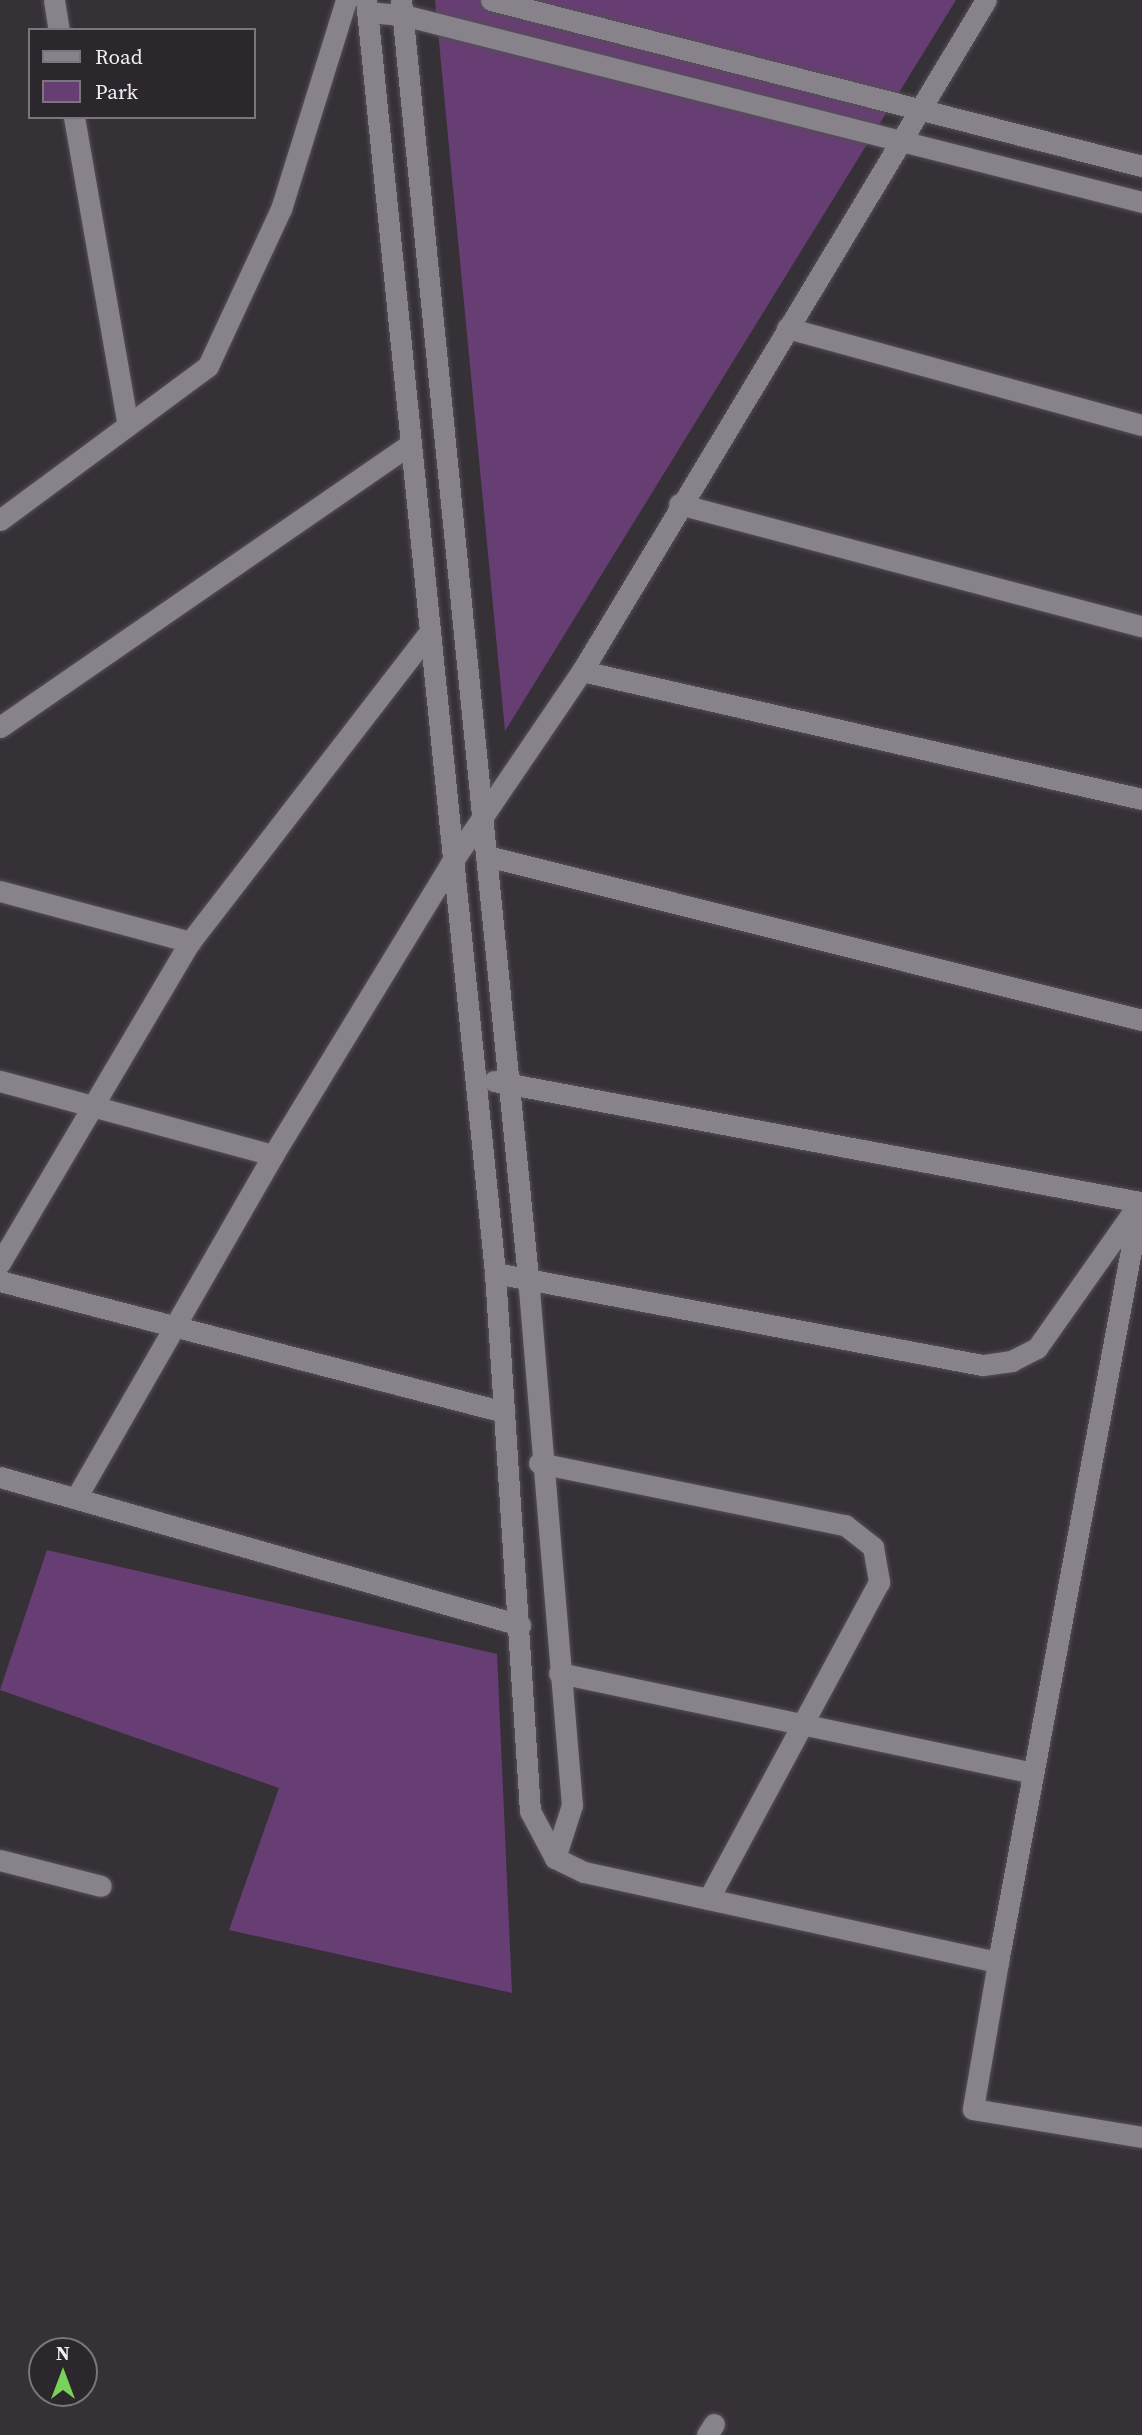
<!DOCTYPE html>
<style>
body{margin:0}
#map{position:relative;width:1142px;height:2435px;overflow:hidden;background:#363037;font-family:"Source Serif 4",serif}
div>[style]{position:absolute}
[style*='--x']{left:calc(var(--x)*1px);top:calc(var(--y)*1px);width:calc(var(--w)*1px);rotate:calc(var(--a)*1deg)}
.green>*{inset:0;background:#673e73}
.roads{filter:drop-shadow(0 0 2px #544f56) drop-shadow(0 0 2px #544f56)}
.minor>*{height:21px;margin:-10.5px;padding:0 10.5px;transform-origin:10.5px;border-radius:10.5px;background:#88828a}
span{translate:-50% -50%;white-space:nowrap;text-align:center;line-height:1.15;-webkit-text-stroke:7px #2c262d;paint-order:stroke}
.legend{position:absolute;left:28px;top:28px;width:228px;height:91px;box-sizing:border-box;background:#2c262d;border:2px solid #7b767c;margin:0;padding:9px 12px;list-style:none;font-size:21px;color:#f1edf2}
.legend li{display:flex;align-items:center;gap:14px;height:35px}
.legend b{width:35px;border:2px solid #7b767c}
.north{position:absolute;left:28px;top:2337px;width:70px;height:70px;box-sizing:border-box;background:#2c262d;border:2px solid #7b767c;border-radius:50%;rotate:0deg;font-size:19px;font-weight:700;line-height:28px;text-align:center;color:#f1edf2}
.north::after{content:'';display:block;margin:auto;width:24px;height:32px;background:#78d158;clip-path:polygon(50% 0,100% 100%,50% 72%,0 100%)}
</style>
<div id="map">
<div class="green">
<div style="clip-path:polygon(435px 0,956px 0,505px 731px)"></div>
<div style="clip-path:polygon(47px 1550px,497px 1654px,512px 1993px,229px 1930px,279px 1788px,0 1690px)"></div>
</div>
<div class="roads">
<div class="minor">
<div style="--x:54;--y:0;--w:30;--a:81"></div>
<div style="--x:366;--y:0;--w:1280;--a:84.21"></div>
<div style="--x:495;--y:1273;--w:539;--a:86.28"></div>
<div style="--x:530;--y:1811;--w:53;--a:62"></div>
<div style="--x:555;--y:1858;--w:32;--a:26"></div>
<div style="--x:584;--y:1872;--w:424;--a:12.3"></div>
<div style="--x:998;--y:1962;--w:149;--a:99.7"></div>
<div style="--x:973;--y:2109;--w:171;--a:9.4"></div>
<div style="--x:401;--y:0;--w:1283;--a:84.32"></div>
<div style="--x:528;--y:1277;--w:530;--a:85.24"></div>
<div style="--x:572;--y:1805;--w:56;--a:107.8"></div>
<div style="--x:491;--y:0;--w:672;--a:14.31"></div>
<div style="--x:367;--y:12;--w:36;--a:5"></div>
<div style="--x:403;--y:15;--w:762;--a:14.2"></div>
<div style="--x:74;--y:117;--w:313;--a:80.1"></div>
<div style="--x:787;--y:328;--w:368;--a:15.3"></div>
<div style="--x:679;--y:504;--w:479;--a:14.8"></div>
<div style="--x:0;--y:520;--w:259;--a:-36.5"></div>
<div style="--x:208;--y:366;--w:173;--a:-65.1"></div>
<div style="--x:281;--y:209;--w:219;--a:-72.7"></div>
<div style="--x:582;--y:671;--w:574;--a:12.88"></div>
<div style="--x:0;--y:727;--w:497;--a:-34.6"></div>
<div style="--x:487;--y:856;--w:675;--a:14.06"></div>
<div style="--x:0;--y:891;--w:197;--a:15"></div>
<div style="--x:0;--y:1081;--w:283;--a:15.2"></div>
<div style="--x:494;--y:1081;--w:657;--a:10.61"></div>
<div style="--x:1140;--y:1202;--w:179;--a:125.2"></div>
<div style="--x:1037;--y:1348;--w:28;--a:153"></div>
<div style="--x:1012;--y:1361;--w:30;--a:172"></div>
<div style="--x:982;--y:1365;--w:496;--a:-169.3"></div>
<div style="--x:0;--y:1263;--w:373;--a:-59.4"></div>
<div style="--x:190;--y:942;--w:392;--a:-52.3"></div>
<div style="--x:0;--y:1281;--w:521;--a:14.57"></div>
<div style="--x:539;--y:1463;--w:312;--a:11.5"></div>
<div style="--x:845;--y:1525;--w:36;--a:38"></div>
<div style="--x:873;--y:1547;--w:36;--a:80"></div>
<div style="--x:879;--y:1582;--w:360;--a:118.3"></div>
<div style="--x:0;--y:1477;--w:541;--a:15.89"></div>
<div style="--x:76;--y:1498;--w:396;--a:-60.1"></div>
<div style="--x:273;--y:1155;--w:340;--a:-58.6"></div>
<div style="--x:450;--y:865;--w:235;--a:-55.8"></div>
<div style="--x:582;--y:671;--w:783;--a:-58.95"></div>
<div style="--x:559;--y:1673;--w:484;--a:11.9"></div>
<div style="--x:0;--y:1860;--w:104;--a:14.4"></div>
<div style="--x:998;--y:1962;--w:767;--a:-79.41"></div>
<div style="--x:707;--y:2435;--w:13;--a:-58"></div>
</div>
</div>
<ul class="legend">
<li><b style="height:9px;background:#88828a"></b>Road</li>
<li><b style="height:19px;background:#673e73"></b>Park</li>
</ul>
<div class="north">N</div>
</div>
